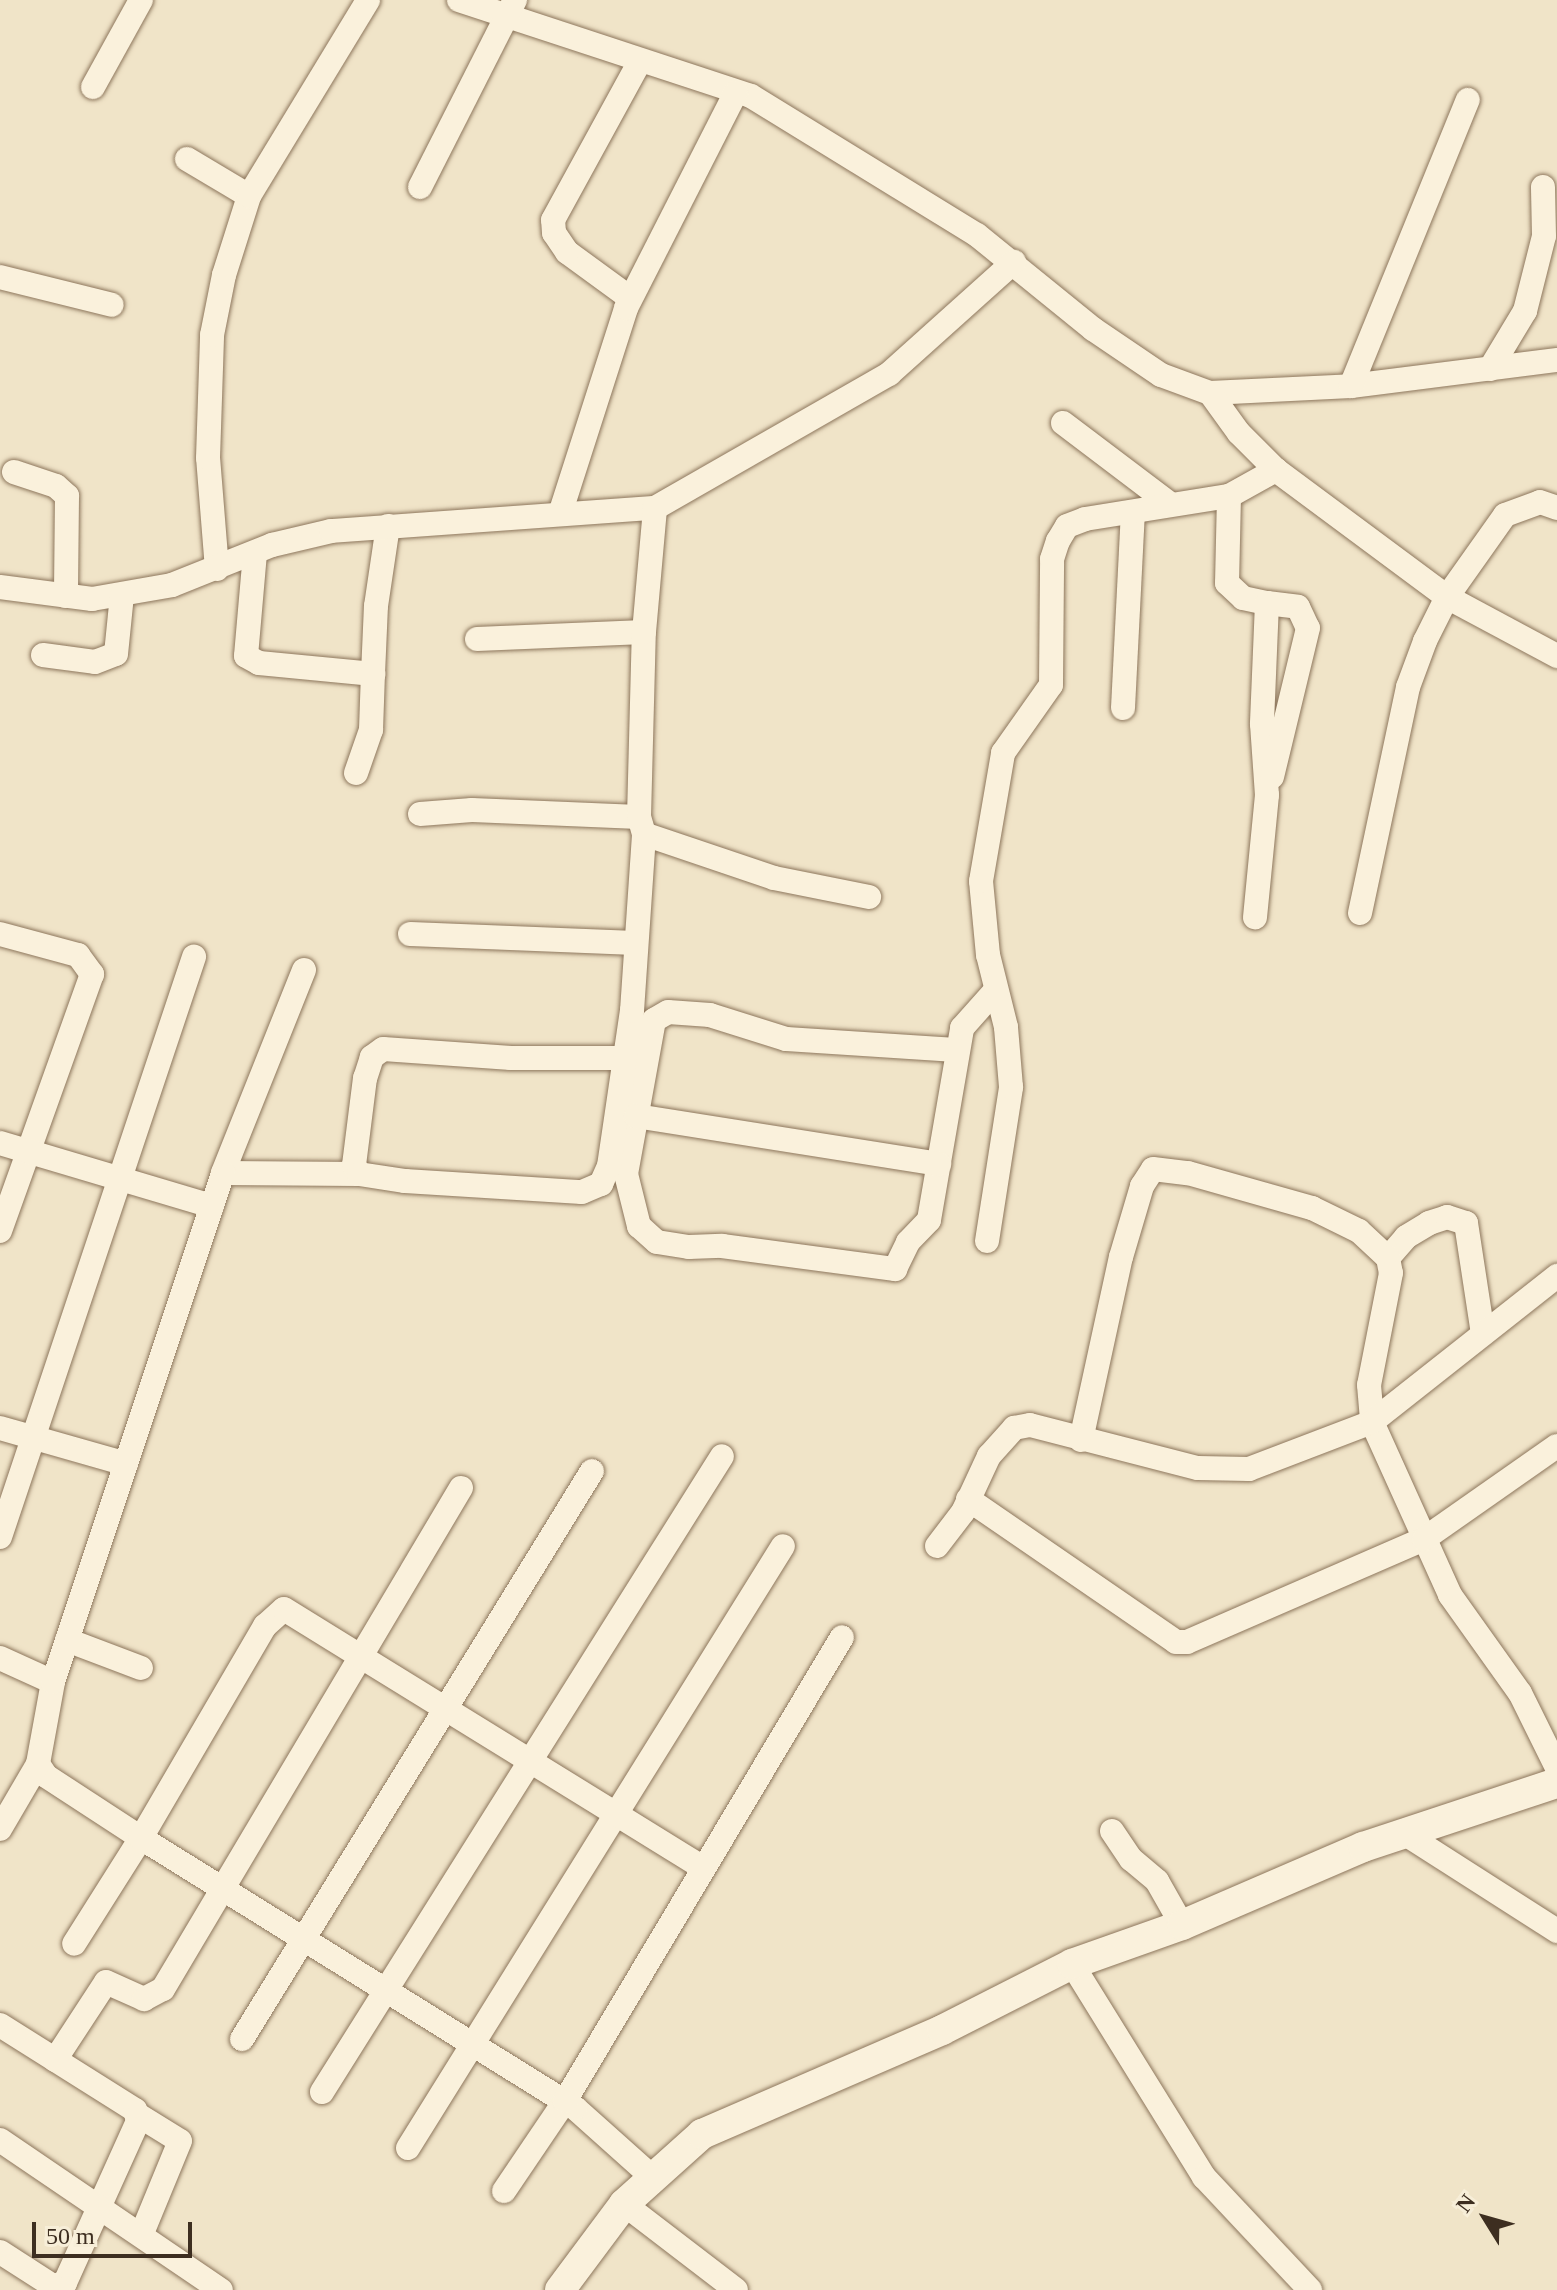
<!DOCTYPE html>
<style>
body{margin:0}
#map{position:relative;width:1557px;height:2290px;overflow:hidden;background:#f0e4c8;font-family:"Times New Roman",serif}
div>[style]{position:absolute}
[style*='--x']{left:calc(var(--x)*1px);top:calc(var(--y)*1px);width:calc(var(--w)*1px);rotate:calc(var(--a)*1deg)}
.roads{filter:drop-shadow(0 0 2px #8d765c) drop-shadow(0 0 2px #8d765c)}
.minor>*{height:24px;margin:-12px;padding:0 12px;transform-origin:12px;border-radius:12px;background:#faf1dc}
.tertiary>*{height:30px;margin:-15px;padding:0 15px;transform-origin:15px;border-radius:15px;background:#faf1dc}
span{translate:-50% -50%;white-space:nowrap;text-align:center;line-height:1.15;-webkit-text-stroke:6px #f7eed8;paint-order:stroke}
.north{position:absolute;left:1445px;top:2178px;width:80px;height:80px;-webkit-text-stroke:6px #f7eed8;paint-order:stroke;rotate:307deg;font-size:22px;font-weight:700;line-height:32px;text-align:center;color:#3d2e20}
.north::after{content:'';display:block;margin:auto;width:28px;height:36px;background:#3d2e20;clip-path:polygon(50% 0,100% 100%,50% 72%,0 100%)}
.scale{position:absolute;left:32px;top:2222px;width:160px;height:36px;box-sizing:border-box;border:4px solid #3d2e20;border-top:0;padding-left:10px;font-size:24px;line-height:28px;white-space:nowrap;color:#3d2e20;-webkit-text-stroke:6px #f7eed8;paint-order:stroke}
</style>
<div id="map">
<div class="roads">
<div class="minor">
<div style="--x:459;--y:0;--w:307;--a:18.2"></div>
<div style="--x:751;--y:96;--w:265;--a:31.6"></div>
<div style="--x:977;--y:235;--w:149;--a:39"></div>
<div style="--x:1093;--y:329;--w:82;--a:34.1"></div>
<div style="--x:1161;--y:375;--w:52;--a:20.2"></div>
<div style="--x:1210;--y:393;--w:141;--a:-2.8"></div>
<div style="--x:1351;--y:386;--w:208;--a:-7.2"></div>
<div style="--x:93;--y:87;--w:99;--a:-61.1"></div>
<div style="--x:187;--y:159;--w:72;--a:30.8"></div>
<div style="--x:420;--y:187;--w:210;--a:-63.1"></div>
<div style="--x:0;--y:277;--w:115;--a:14"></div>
<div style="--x:630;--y:298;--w:78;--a:-143.9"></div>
<div style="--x:567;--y:252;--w:23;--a:-124"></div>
<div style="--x:554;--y:233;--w:13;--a:-94"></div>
<div style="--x:553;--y:220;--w:181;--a:-61.3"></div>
<div style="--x:1490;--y:369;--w:68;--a:-58.9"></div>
<div style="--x:1525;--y:311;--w:77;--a:-75.8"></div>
<div style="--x:1544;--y:236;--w:49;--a:-91.2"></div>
<div style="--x:1351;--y:386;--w:309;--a:-67.8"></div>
<div style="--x:1210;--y:393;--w:49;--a:54.1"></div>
<div style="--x:1239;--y:433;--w:52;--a:45"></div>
<div style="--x:1276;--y:470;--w:213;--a:36.6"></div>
<div style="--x:1447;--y:597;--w:125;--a:28.2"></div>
<div style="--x:1063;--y:423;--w:134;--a:37.1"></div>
<div style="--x:14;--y:472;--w:44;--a:18.4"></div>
<div style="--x:56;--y:486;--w:15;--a:42"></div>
<div style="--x:67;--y:496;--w:100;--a:90.6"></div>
<div style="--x:1229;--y:496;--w:87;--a:91.3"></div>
<div style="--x:1227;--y:583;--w:22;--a:43"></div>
<div style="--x:1243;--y:598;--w:25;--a:12"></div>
<div style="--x:1267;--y:603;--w:121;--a:92.4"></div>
<div style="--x:1262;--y:724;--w:71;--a:86"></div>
<div style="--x:1267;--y:795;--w:123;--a:95.6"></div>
<div style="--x:560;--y:514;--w:216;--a:-72.2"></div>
<div style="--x:626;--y:308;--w:242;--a:-63"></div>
<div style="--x:255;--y:553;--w:103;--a:95"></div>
<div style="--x:246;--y:656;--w:15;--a:28"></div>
<div style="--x:259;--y:663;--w:115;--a:5.5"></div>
<div style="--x:373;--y:674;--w:68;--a:-87.5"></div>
<div style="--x:376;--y:606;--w:81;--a:-81.5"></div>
<div style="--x:217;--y:569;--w:111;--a:-94.6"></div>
<div style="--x:208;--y:458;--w:123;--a:-88.1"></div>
<div style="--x:212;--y:335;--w:61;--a:-78.7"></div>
<div style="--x:224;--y:275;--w:83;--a:-72.4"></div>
<div style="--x:249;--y:196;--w:229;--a:-58.7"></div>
<div style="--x:0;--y:587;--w:93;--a:7.4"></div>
<div style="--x:92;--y:599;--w:81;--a:-9.9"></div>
<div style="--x:172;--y:585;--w:108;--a:-21.8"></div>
<div style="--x:272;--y:545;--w:61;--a:-13.3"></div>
<div style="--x:331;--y:531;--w:325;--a:-4.1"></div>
<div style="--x:655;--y:508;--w:270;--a:-29.8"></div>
<div style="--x:889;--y:374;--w:168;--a:-41.9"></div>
<div style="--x:1267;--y:603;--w:31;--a:7"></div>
<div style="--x:1298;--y:607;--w:23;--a:65"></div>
<div style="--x:1308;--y:628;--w:153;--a:103.6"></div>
<div style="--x:477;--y:639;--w:167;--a:-2.4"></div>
<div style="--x:43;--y:655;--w:52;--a:7.7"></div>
<div style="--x:95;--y:662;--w:22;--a:-21"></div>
<div style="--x:116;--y:654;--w:59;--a:-84.2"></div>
<div style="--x:1123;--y:708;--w:196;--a:-87.1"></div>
<div style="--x:356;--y:773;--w:46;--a:-70.8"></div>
<div style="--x:371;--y:730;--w:56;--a:-88"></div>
<div style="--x:420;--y:814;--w:52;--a:-4.4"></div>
<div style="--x:472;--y:810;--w:167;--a:2.4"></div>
<div style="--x:644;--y:834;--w:137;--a:18.7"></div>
<div style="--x:774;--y:878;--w:97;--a:11.3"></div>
<div style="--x:1360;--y:913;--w:231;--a:-78"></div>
<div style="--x:1408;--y:687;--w:49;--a:-69.7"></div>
<div style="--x:1425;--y:641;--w:49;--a:-63.4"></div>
<div style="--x:1447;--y:597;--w:100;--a:-54.7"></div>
<div style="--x:1505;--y:515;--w:37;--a:-20"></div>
<div style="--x:1540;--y:502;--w:18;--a:19"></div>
<div style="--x:0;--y:934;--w:81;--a:15.1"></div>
<div style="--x:78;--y:955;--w:24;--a:54"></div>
<div style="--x:92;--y:974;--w:273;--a:109.7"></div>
<div style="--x:410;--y:934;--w:226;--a:2.3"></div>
<div style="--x:304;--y:970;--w:219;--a:111.8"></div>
<div style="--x:223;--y:1173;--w:136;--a:0.4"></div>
<div style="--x:956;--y:1050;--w:170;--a:-176.3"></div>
<div style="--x:786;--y:1039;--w:80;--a:-162.5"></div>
<div style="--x:710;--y:1015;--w:42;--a:-175.9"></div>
<div style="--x:668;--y:1012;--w:16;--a:150"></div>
<div style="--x:654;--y:1020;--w:157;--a:100.3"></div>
<div style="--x:626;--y:1174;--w:54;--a:76"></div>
<div style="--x:639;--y:1226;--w:24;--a:42"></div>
<div style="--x:657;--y:1242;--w:32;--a:9"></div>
<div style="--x:689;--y:1247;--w:33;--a:-2"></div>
<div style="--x:722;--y:1246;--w:175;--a:7.6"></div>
<div style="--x:895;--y:1269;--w:30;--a:-64"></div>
<div style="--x:908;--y:1242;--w:30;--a:-46"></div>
<div style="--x:929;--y:1220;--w:195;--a:-80.2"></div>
<div style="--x:962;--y:1028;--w:48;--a:-48.4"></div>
<div style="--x:623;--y:1058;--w:112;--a:180"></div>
<div style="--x:511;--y:1058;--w:128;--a:-176"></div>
<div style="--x:383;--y:1049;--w:14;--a:144"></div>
<div style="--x:372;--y:1057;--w:22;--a:108"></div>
<div style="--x:365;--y:1078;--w:88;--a:97.2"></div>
<div style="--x:354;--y:1165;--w:10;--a:61"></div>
<div style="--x:359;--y:1174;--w:47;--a:8.7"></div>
<div style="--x:405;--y:1181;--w:177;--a:3.6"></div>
<div style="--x:582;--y:1192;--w:21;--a:-23"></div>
<div style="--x:601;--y:1184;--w:20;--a:-66"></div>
<div style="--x:609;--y:1166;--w:157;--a:-81.6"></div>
<div style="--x:632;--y:1011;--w:177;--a:-86.1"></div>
<div style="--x:644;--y:834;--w:18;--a:-106"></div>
<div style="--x:639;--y:817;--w:185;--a:-88.5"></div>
<div style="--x:644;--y:632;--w:124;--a:-84.9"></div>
<div style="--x:636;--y:1116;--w:307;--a:9"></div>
<div style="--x:0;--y:1143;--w:221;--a:16.6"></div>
<div style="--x:987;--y:1241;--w:156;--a:-81.1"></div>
<div style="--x:1011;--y:1087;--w:60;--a:-94.8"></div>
<div style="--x:1006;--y:1027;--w:74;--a:-104"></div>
<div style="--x:988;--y:955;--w:74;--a:-95.4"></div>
<div style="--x:981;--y:881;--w:130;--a:-80.2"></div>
<div style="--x:1003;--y:753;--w:83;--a:-54.8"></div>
<div style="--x:1051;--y:685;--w:126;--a:-89.5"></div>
<div style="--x:1052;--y:559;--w:19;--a:-72"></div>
<div style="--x:1058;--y:541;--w:17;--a:-59"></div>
<div style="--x:1067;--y:526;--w:19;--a:-21"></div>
<div style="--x:1085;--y:519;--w:146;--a:-9.1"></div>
<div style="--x:1229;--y:496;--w:54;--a:-29"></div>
<div style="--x:1388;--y:1258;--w:28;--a:-49"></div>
<div style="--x:1406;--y:1237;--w:27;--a:-31"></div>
<div style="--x:1429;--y:1223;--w:19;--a:-18"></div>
<div style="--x:1447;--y:1217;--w:20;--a:18"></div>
<div style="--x:1466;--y:1223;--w:112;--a:81.3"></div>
<div style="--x:0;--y:1428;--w:131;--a:15.9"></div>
<div style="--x:1081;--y:1440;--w:187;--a:-77.7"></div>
<div style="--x:1121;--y:1257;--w:74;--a:-73.5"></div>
<div style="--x:1142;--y:1186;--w:20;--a:-57"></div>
<div style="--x:1153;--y:1169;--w:35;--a:7"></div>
<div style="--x:1188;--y:1173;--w:129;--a:15.8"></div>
<div style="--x:1312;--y:1208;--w:52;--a:26.1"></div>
<div style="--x:1359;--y:1231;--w:40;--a:43"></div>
<div style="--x:1388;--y:1258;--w:15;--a:79"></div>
<div style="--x:1391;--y:1273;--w:114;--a:101.1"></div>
<div style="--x:1369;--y:1385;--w:37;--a:85"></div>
<div style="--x:1372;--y:1422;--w:190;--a:65.7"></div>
<div style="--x:1450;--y:1595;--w:120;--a:54.5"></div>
<div style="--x:1520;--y:1693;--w:84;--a:63.7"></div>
<div style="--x:968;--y:1499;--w:252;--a:34.5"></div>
<div style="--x:1176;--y:1642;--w:11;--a:0"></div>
<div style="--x:1187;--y:1642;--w:258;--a:-23.5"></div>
<div style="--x:1424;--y:1539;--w:162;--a:-35"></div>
<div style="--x:0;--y:1537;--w:612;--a:-71.51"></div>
<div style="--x:937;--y:1546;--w:43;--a:-52.6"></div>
<div style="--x:963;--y:1512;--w:62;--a:-65.1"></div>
<div style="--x:989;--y:1456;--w:38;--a:-48"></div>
<div style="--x:1014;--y:1428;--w:16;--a:-11"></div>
<div style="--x:1030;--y:1425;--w:173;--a:14.4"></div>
<div style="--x:1198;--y:1468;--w:51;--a:1.1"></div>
<div style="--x:1249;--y:1469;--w:132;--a:-20.9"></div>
<div style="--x:1372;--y:1422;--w:236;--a:-38.3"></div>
<div style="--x:67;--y:1640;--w:79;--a:20.7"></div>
<div style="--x:0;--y:1658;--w:58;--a:24.4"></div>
<div style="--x:53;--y:1682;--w:83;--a:100.4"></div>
<div style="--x:38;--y:1764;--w:14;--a:56"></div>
<div style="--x:46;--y:1776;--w:113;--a:33.1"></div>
<div style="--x:141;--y:1838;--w:125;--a:122.3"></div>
<div style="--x:53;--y:1682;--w:537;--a:-71.53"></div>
<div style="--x:0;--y:1829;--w:75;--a:-59.7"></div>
<div style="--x:1112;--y:1831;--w:34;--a:56"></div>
<div style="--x:1131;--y:1859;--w:34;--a:40"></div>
<div style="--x:1157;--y:1881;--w:51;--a:60.4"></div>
<div style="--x:1404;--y:1833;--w:182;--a:32.6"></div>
<div style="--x:1072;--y:1964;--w:251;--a:58.2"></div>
<div style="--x:1204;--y:2177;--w:155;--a:46.8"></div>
<div style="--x:0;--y:2025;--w:160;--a:32.2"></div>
<div style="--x:135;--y:2110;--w:11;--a:75"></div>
<div style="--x:138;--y:2121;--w:178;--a:114.3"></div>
<div style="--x:65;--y:2283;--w:12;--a:166"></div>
<div style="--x:53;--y:2286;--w:63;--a:-147.3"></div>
<div style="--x:242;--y:2039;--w:667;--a:-58.36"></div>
<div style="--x:55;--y:2060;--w:93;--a:-56.8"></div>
<div style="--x:106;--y:1982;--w:42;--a:24.1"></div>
<div style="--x:144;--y:1999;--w:21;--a:-28"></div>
<div style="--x:163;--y:1989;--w:583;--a:-59.26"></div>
<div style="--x:322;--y:2092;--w:751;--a:-57.83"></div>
<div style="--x:138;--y:2115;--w:49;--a:31.8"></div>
<div style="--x:180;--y:2141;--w:100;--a:112.4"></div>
<div style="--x:0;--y:2140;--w:267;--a:34.2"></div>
<div style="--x:408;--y:2148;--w:709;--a:-58.08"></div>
<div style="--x:651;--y:2176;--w:102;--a:-138.2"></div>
<div style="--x:575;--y:2108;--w:511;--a:-148.11"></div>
<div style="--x:141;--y:1838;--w:246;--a:-59.7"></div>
<div style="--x:265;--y:1626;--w:25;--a:-42"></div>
<div style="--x:284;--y:1609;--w:493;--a:31.7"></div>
<div style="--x:504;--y:2191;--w:109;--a:-55.9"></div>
<div style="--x:565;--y:2101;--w:540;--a:-59.16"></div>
<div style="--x:624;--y:2204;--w:141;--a:37.5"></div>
</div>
<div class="tertiary">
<div style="--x:560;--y:2290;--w:107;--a:-53.3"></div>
<div style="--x:624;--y:2204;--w:105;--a:-41.9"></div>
<div style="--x:702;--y:2134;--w:262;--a:-23.4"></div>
<div style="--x:942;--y:2030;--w:146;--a:-26.9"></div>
<div style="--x:1072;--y:1964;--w:117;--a:-19.5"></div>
<div style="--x:1182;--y:1925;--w:197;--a:-23.3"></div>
<div style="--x:1363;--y:1847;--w:204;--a:-18.3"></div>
</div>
</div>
<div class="north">N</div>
<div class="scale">50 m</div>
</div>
